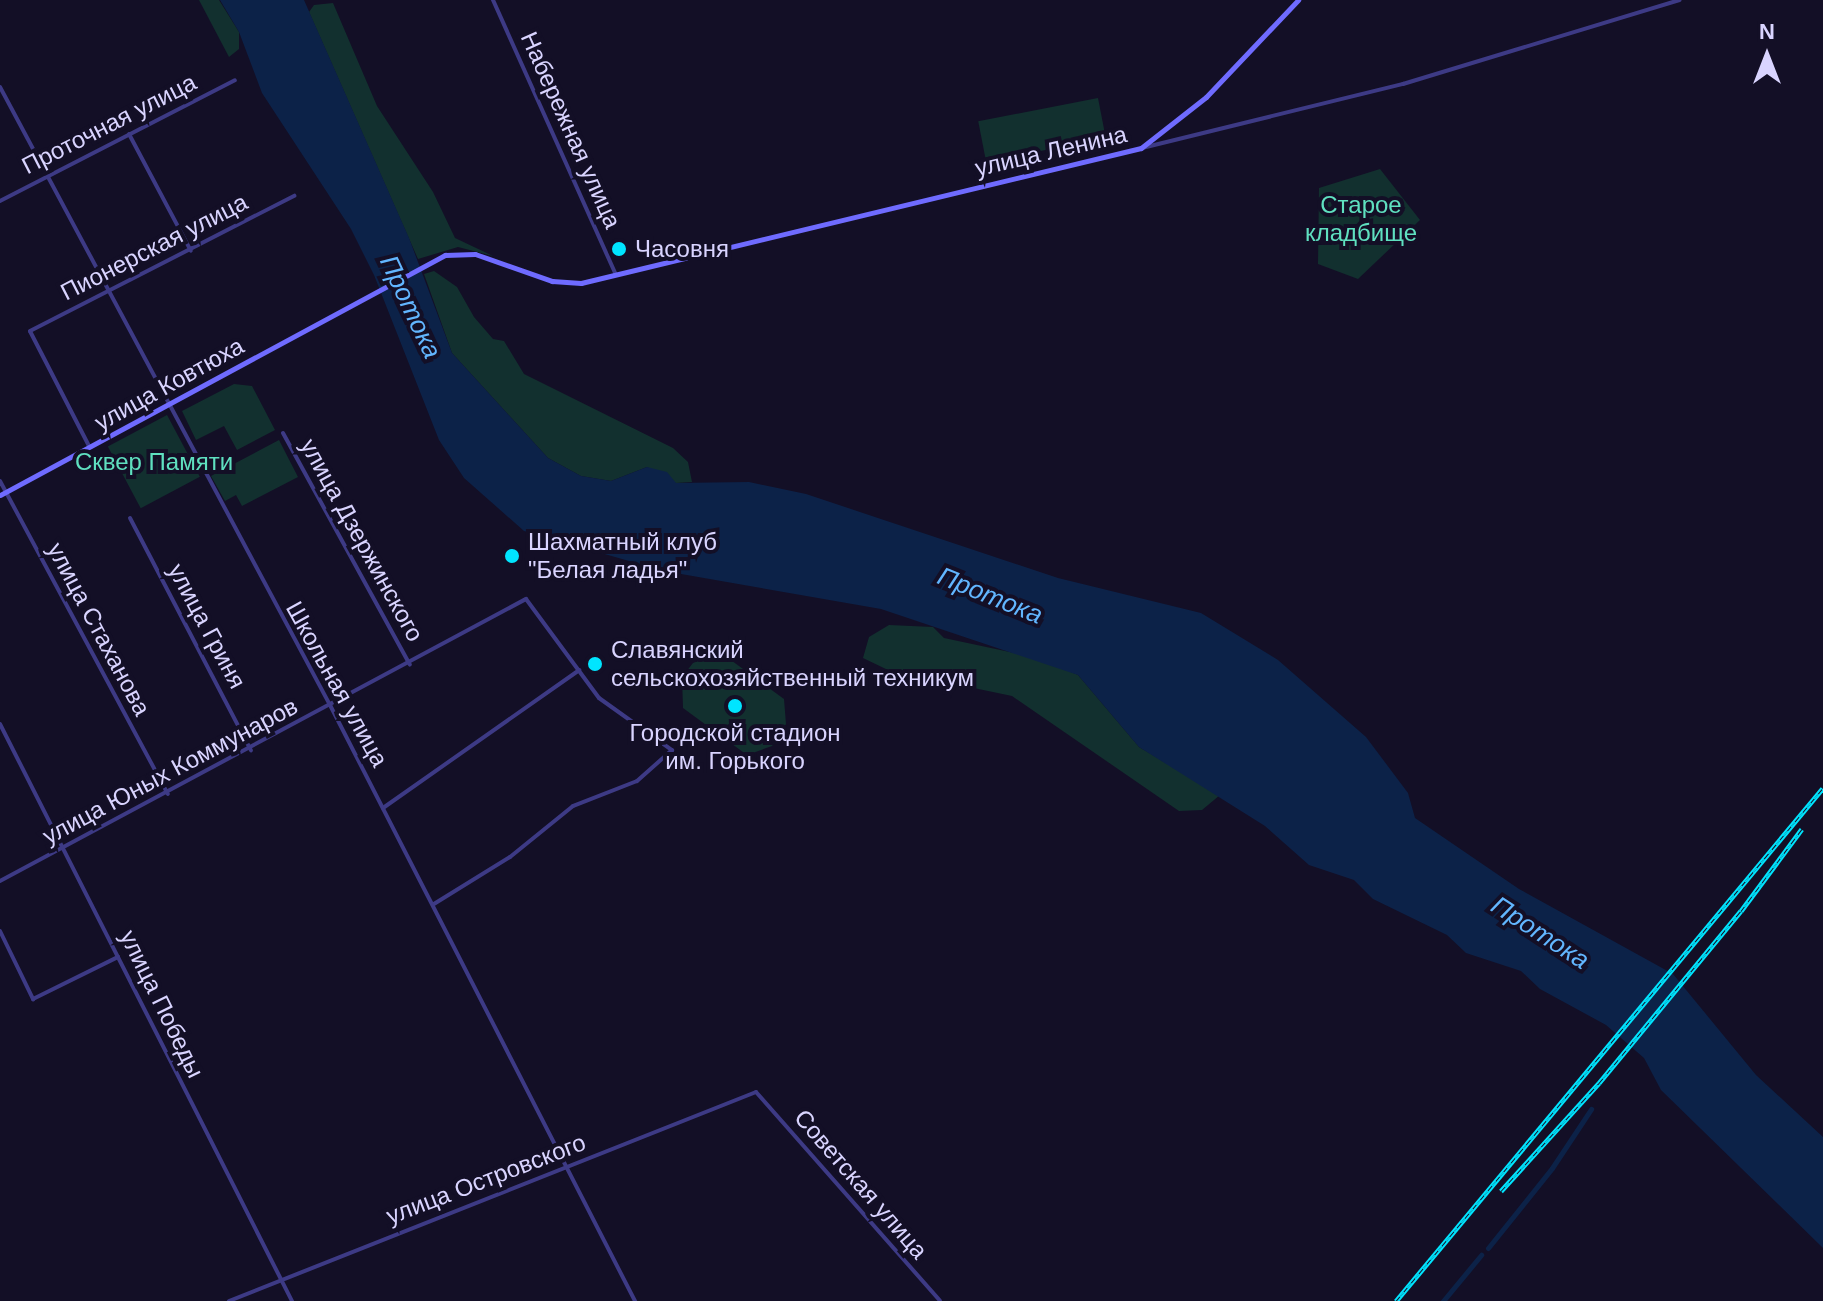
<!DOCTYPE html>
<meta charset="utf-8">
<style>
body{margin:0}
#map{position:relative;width:1823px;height:1301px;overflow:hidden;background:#130f26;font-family:Arial,sans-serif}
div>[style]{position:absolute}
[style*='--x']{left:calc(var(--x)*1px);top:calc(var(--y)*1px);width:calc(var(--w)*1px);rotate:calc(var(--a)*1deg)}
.green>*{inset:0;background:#12302f;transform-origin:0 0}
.water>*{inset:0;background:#0c2248}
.canal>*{height:5px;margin:-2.5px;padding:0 2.5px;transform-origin:2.5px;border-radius:2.5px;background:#0c2248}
.tertiary>*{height:4px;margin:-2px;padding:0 2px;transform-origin:2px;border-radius:2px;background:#3d3a85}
.secondary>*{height:5px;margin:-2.5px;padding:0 2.5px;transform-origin:2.5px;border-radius:2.5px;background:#6f6bff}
.rail>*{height:5px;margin-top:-2.5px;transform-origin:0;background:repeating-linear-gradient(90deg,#130f26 0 6px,#00e5ff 0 12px);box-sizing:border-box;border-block:2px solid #00e5ff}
.dots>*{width:22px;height:22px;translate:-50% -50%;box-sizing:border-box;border:4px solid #130f26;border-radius:50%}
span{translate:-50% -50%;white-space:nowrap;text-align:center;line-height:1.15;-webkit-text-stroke:8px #130f26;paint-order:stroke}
.street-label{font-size:24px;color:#d9d4ff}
.park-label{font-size:24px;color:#5fe0c0}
.poi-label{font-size:24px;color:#d9d4ff}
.left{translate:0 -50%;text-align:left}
.water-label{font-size:26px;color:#62b6ff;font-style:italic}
.north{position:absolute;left:1727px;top:16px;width:80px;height:80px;-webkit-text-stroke:6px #130f26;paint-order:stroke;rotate:0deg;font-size:22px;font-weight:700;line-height:32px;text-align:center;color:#d9d4ff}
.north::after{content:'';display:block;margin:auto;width:28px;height:36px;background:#d9d4ff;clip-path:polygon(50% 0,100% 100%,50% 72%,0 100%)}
</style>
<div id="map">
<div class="green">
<div style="clip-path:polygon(199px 0,219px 0,239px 32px,239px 49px,229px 57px)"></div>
<div style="clip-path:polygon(333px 3px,377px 106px,433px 192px,455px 238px,493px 256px,458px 247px,418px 259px,309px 12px,314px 5px)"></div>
<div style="left:1098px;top:98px;width:41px;height:122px;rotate:79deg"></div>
<div style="clip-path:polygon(1380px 169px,1420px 220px,1358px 279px,1318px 264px,1319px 188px)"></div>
<div style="clip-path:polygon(434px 271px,457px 287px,474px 317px,493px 339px,504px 341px,524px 374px,673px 448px,688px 462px,692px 482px,676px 483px,647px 467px,611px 481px,581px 476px,548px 458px,452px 353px,424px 274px)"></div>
<div style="clip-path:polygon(234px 384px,252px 386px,275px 430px,237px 450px,224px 426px,196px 440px,182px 411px)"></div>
<div style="left:167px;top:415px;width:70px;height:67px;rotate:62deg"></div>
<div style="clip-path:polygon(279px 440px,298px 477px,242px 506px,236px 495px,225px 501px,211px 476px)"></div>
<div style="clip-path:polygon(889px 625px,933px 627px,944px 638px,1038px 658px,1078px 675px,1139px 747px,1220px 795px,1202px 810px,1179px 811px,1012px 696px,888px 670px,863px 658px,869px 637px)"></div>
<div style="clip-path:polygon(708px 657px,724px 662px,728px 658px,784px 699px,786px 724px,772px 746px,747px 755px,683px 708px,682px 677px,693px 663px)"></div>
</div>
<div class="water">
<div style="clip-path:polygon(220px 0,304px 0,409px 238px,452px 353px,548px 458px,581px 476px,611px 481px,647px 467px,667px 472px,676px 483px,749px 482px,806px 494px,1058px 578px,1201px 613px,1278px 660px,1366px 737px,1408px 793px,1415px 818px,1519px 889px,1673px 974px,1756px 1075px,1823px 1137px,1823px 1248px,1661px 1090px,1644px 1058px,1606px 1025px,1540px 989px,1521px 971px,1466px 953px,1447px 935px,1373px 899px,1354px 880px,1309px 865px,1265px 826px,1139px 747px,1078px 675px,881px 609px,664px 571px,524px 531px,464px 478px,439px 440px,374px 275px,351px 229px,262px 93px,239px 32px)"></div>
</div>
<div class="canal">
<div style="--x:1488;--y:1248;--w:102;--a:-51.3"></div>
<div style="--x:1552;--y:1168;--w:71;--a:-56.5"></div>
<div style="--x:1443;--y:1301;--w:60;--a:-50.4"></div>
</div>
<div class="tertiary">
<div style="--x:493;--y:0;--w:301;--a:65.9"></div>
<div style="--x:0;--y:87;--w:701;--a:61.9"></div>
<div style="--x:330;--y:705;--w:670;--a:62.9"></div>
<div style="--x:129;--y:134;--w:132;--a:62.1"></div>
<div style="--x:1142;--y:148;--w:269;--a:-13.8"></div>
<div style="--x:1403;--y:84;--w:289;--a:-16.9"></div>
<div style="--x:0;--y:201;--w:264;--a:-27.2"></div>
<div style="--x:283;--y:433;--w:264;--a:61.3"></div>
<div style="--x:89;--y:446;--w:129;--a:-117.2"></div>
<div style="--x:30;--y:331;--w:297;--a:-27.1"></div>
<div style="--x:0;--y:481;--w:355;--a:61.8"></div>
<div style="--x:130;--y:518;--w:262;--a:62.5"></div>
<div style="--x:0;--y:724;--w:647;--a:63.16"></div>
<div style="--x:383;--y:808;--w:240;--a:-35.1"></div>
<div style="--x:0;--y:881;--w:597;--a:-28.2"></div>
<div style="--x:526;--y:599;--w:123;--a:53.6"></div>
<div style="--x:599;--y:698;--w:90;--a:35.5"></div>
<div style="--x:672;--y:750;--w:47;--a:138.5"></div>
<div style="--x:637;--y:781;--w:69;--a:158.7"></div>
<div style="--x:573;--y:806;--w:81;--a:141"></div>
<div style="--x:510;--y:857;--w:89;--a:148.3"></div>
<div style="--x:0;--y:931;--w:76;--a:64.1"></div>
<div style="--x:33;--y:999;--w:95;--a:-26.3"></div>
<div style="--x:229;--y:1301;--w:567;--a:-21.63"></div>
<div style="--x:756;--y:1092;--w:278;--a:48.6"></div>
</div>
<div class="secondary">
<div style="--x:0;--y:495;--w:506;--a:-28.34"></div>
<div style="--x:445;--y:255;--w:30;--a:-2"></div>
<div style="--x:475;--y:254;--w:82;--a:19.3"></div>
<div style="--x:552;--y:281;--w:29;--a:4"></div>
<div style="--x:581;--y:283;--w:576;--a:-13.55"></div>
<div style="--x:1141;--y:148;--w:83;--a:-38.1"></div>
<div style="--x:1206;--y:97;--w:134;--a:-46.5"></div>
</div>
<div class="rail">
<div style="--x:1501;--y:1191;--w:146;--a:-47.8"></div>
<div style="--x:1599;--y:1083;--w:223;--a:-50.5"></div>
<div style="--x:1741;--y:911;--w:102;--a:-53.4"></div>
<div style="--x:1396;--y:1301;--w:667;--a:-50.23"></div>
</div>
<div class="dots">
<div style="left:619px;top:249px;background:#00e5ff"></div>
<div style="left:512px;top:556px;background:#00e5ff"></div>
<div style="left:595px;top:664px;background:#00e5ff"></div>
<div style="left:735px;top:706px;background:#00e5ff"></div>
</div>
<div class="street-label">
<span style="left:109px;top:124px;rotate:-27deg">Проточная улица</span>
<span style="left:571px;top:130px;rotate:66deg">Набережная улица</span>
<span style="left:1051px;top:151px;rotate:-13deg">улица Ленина</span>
<span style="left:154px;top:247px;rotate:-27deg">Пионерская улица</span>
<span style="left:169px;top:384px;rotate:-29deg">улица Ковтюха</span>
<span style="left:362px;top:540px;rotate:61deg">улица Дзержинского</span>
<span style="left:207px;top:626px;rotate:62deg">улица Гриня</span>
<span style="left:99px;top:629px;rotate:62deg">улица Стаханова</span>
<span style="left:337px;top:684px;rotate:61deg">Школьная улица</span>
<span style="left:170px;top:771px;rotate:-28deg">улица Юных Коммунаров</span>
<span style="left:162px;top:1004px;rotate:64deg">улица Победы</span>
<span style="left:486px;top:1179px;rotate:-21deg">улица Островского</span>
<span style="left:861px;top:1184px;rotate:49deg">Советская улица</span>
</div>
<div class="park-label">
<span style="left:1361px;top:219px">Старое<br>кладбище</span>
<span style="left:154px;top:462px">Сквер Памяти</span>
</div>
<div class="poi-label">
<span class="left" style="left:635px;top:249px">Часовня</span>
<span class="left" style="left:528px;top:556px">Шахматный клуб<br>"Белая ладья"</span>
<span class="left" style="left:611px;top:664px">Славянский<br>сельскохозяйственный техникум</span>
<span style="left:735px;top:747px">Городской cтадион<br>им. Горького</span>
</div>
<div class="water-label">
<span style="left:410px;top:307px;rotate:65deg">Протока</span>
<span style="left:990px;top:596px;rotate:22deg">Протока</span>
<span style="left:1540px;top:933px;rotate:33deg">Протока</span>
</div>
<div class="north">N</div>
</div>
